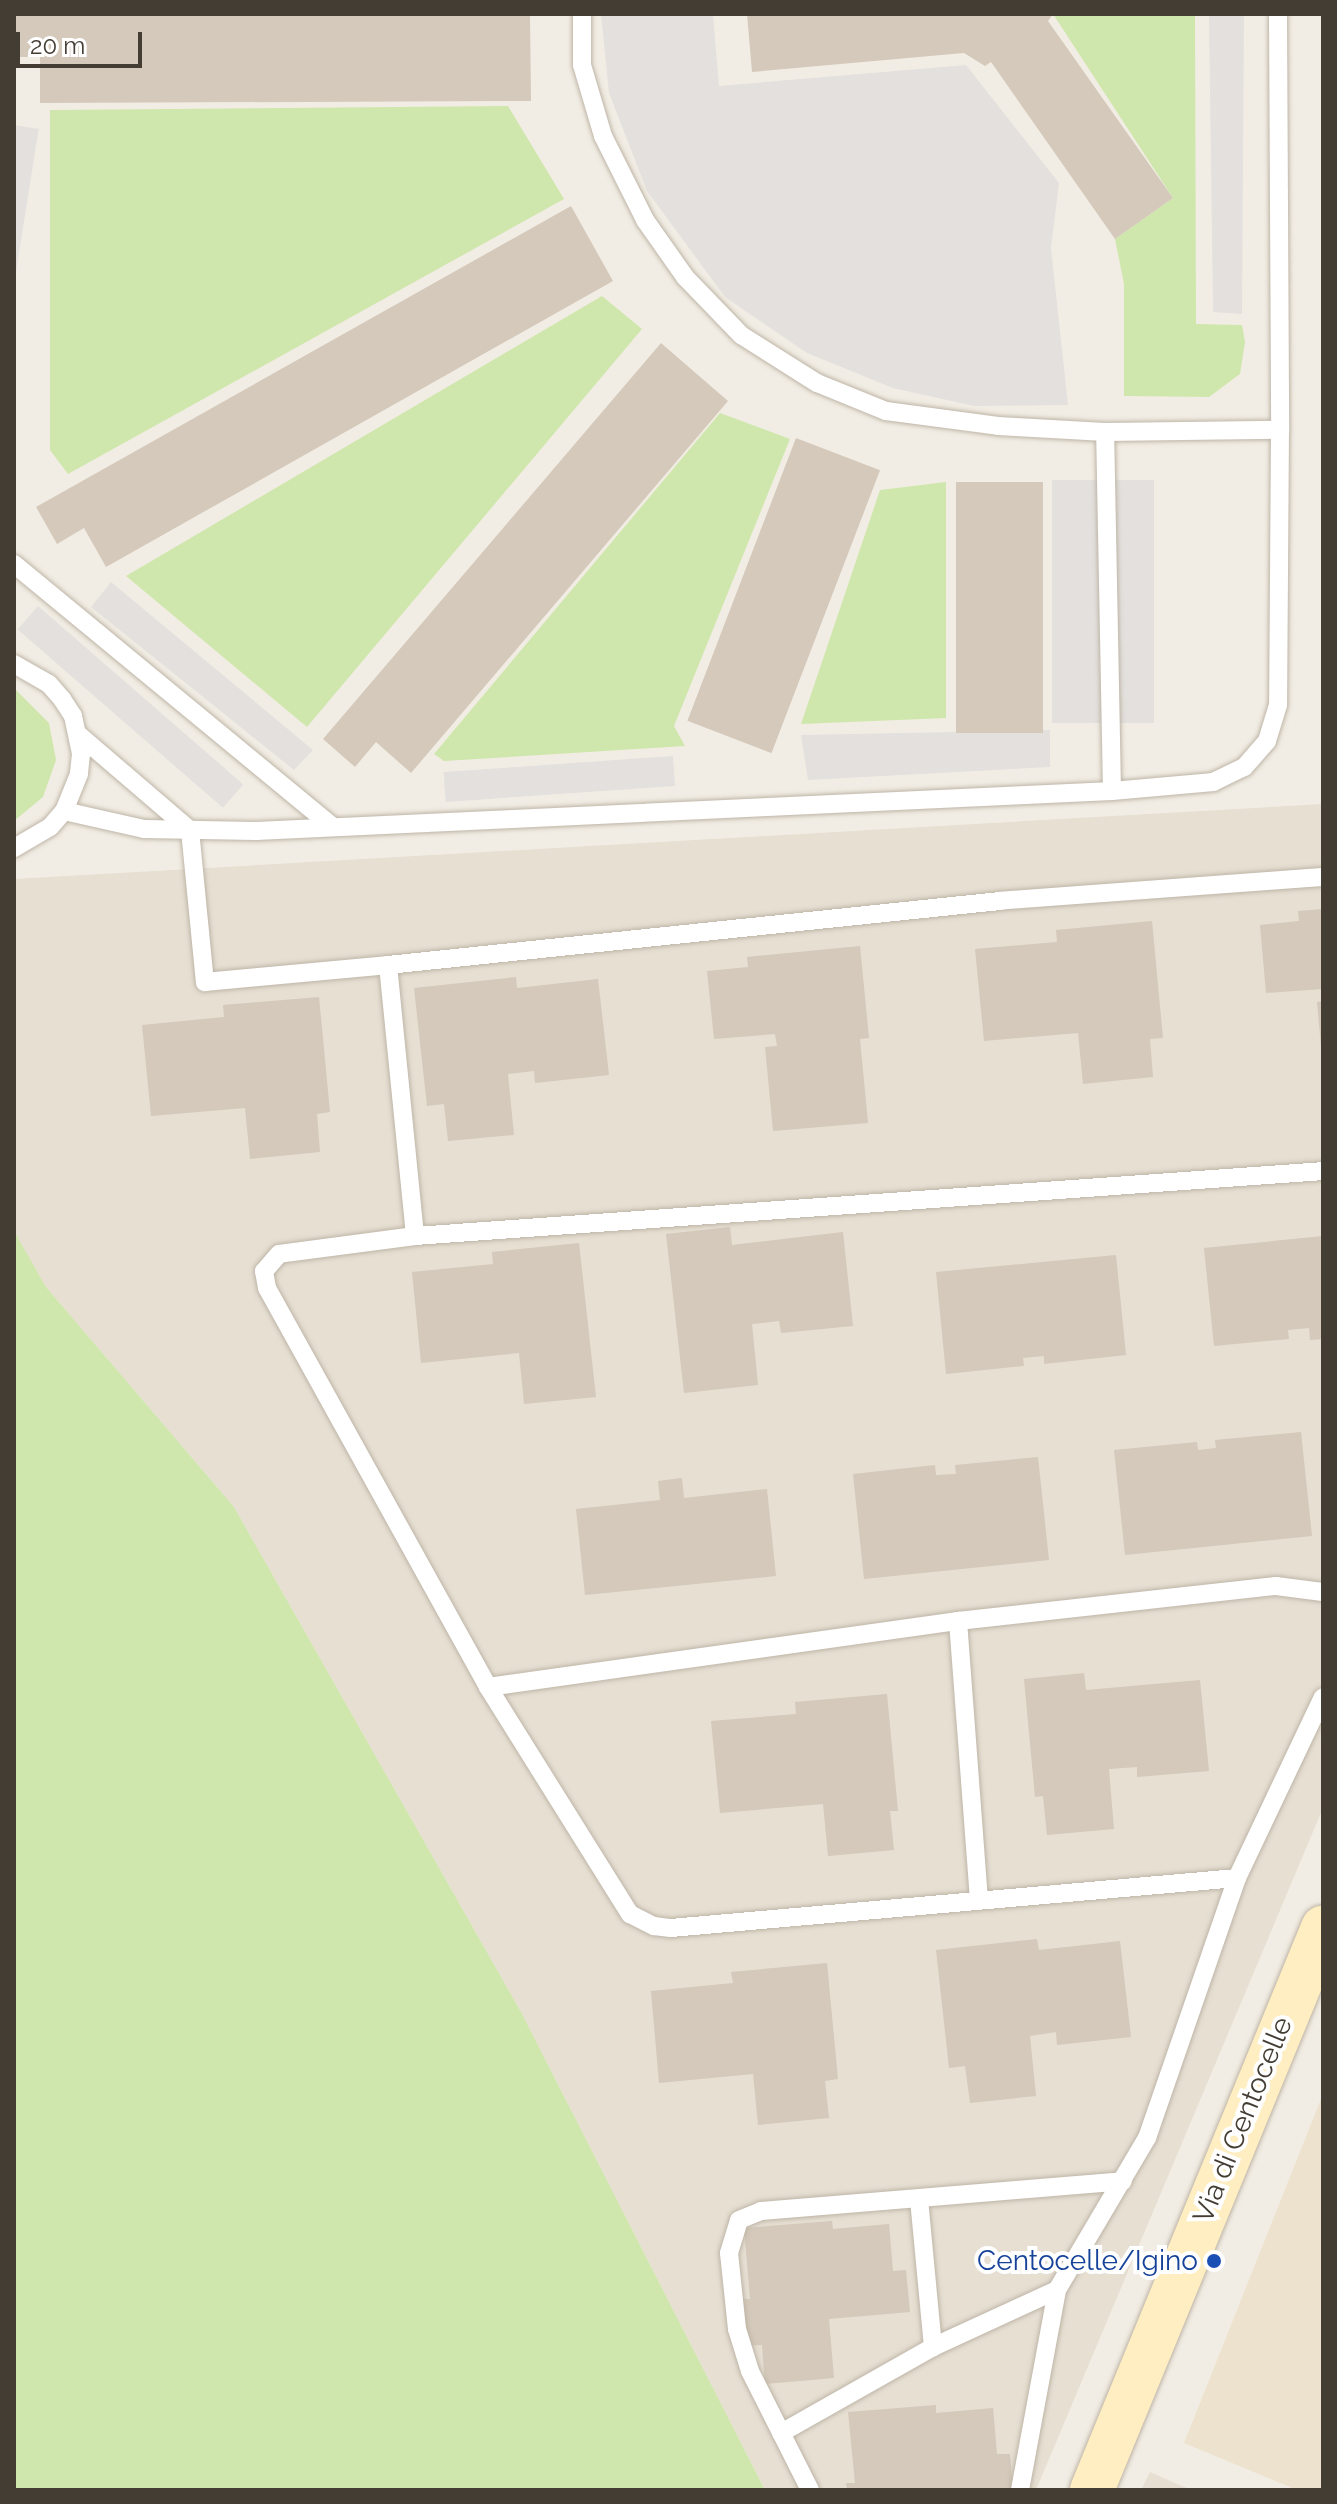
<!DOCTYPE html>
<style>
body{margin:0}
#map{position:relative;width:1337px;height:2504px;overflow:hidden;background:#f2ede4;font-family:Raleway,sans-serif}
div>[style]{position:absolute}
[style*='--x']{left:calc(var(--x)*1px);top:calc(var(--y)*1px);width:calc(var(--w)*1px);rotate:calc(var(--a)*1deg)}
.residential>*{inset:0;background:#e6dfd2}
.education>*{inset:0;background:#ece2ce}
.green>*{inset:0;background:#cfe7ac}
.parking>*{inset:0;background:#e3e0dd;transform-origin:0 0}
.building>*{inset:0;background:#d4c9ba;transform-origin:0 0}
.roads{filter:drop-shadow(0 0 2px #beb5a7) drop-shadow(0 0 2px #beb5a7)}
.lane>*{height:18px;margin:-9px;padding:0 9px;transform-origin:9px;border-radius:9px;background:#fff}
.secondary>*{height:44px;margin:-22px;padding:0 22px;transform-origin:22px;border-radius:22px;background:#ffeec2}
.dots>*{width:22px;height:22px;translate:-50% -50%;box-sizing:border-box;border:4px solid #fff;border-radius:50%}
span{translate:-50% -50%;white-space:nowrap;text-align:center;line-height:1.15;-webkit-text-stroke:8px #fff;paint-order:stroke}
.street-label{font-size:28px;color:#443d34}
.transit-label{font-size:28px;color:#164399}
.right{translate:-100% -50%;text-align:right}
.frame{position:absolute;inset:0;border:16px solid #443d34;pointer-events:none}
.scale{position:absolute;left:16px;top:32px;width:126px;height:36px;box-sizing:border-box;border:4px solid #443d34;border-top:0;padding-left:10px;font-size:24px;line-height:28px;white-space:nowrap;color:#443d34;-webkit-text-stroke:6px #fff;paint-order:stroke}
</style>
<div id="map">
<div class="residential">
<div style="clip-path:polygon(1323px 804px,1323px 1808px,1036px 2490px,765px 2490px,521px 2012px,234px 1507px,46px 1287px,14px 1232px,14px 879px)"></div>
<div style="clip-path:polygon(1150px 2472px,1191px 2490px,1141px 2490px)"></div>
</div>
<div class="education">
<div style="clip-path:polygon(1323px 2094px,1323px 2490px,1297px 2490px,1184px 2443px)"></div>
</div>
<div class="green">
<div style="clip-path:polygon(1053px 14px,1195px 14px,1196px 324px,1242px 325px,1245px 342px,1240px 374px,1209px 397px,1124px 396px,1124px 284px,1115px 239px,1173px 198px)"></div>
<div style="clip-path:polygon(508px 106px,564px 199px,68px 474px,50px 450px,50px 110px)"></div>
<div style="clip-path:polygon(602px 296px,642px 329px,307px 727px,126px 576px)"></div>
<div style="clip-path:polygon(720px 413px,790px 439px,674px 726px,685px 746px,444px 761px,434px 754px)"></div>
<div style="clip-path:polygon(946px 482px,946px 718px,801px 724px,880px 490px)"></div>
<div style="clip-path:polygon(14px 688px,49px 723px,56px 760px,43px 797px,14px 821px)"></div>
<div style="clip-path:polygon(14px 1231px,46px 1287px,234px 1507px,521px 2012px,765px 2490px,14px 2490px)"></div>
</div>
<div class="parking">
<div style="clip-path:polygon(601px 14px,713px 14px,719px 86px,966px 65px,1059px 183px,1051px 248px,1068px 405px,974px 406px,893px 388px,807px 353px,725px 297px,647px 191px,609px 93px)"></div>
<div style="clip-path:polygon(1209px 14px,1244px 14px,1242px 314px,1213px 312px)"></div>
<div style="left:14px;top:125px;width:25px;height:324px;rotate:9deg"></div>
<div style="left:1154px;top:480px;width:243px;height:102px;rotate:90deg"></div>
<div style="clip-path:polygon(111px 582px,313px 750px,294px 770px,91px 607px)"></div>
<div style="left:38px;top:606px;width:272px;height:31px;rotate:41deg"></div>
<div style="clip-path:polygon(1050px 730px,1050px 767px,808px 780px,801px 735px)"></div>
<div style="left:673px;top:756px;width:30px;height:230px;rotate:86deg"></div>
</div>
<div class="building">
<div style="clip-path:polygon(530px 14px,531px 101px,40px 103px,40px 57px,14px 57px,14px 15px)"></div>
<div style="clip-path:polygon(747px 14px,1053px 14px,1048px 21px,1173px 198px,1115px 239px,991px 62px,985px 66px,964px 53px,752px 72px)"></div>
<div style="clip-path:polygon(571px 206px,613px 281px,106px 567px,84px 528px,57px 544px,36px 507px)"></div>
<div style="clip-path:polygon(661px 343px,728px 401px,411px 773px,376px 742px,355px 767px,323px 739px)"></div>
<div style="left:796px;top:438px;width:90px;height:303px;rotate:21deg"></div>
<div style="left:1043px;top:482px;width:251px;height:87px;rotate:90deg"></div>
<div style="clip-path:polygon(1323px 909px,1323px 989px,1266px 993px,1260px 925px,1299px 921px,1298px 911px)"></div>
<div style="clip-path:polygon(1152px 921px,1163px 1038px,1150px 1039px,1153px 1077px,1083px 1084px,1078px 1033px,984px 1041px,975px 949px,1057px 942px,1056px 930px)"></div>
<div style="clip-path:polygon(860px 946px,869px 1038px,860px 1039px,868px 1123px,773px 1131px,765px 1047px,777px 1046px,775px 1034px,714px 1039px,707px 971px,748px 967px,747px 957px)"></div>
<div style="clip-path:polygon(516px 977px,517px 988px,598px 979px,609px 1075px,535px 1083px,534px 1071px,508px 1074px,514px 1135px,448px 1141px,444px 1104px,427px 1106px,414px 988px)"></div>
<div style="clip-path:polygon(319px 997px,330px 1112px,317px 1114px,320px 1152px,250px 1159px,245px 1108px,151px 1116px,142px 1025px,224px 1017px,223px 1005px)"></div>
<div style="clip-path:polygon(1323px 1001px,1323px 1046px,1321px 1046px,1317px 1002px)"></div>
<div style="clip-path:polygon(730px 1227px,732px 1245px,843px 1232px,853px 1326px,781px 1333px,779px 1321px,752px 1324px,758px 1385px,684px 1393px,666px 1234px)"></div>
<div style="clip-path:polygon(1323px 1236px,1323px 1339px,1310px 1340px,1309px 1328px,1288px 1330px,1289px 1339px,1214px 1346px,1204px 1248px)"></div>
<div style="clip-path:polygon(579px 1243px,596px 1397px,524px 1404px,519px 1353px,421px 1363px,412px 1272px,493px 1264px,492px 1252px)"></div>
<div style="clip-path:polygon(1116px 1255px,1126px 1355px,1044px 1364px,1044px 1356px,1023px 1358px,1024px 1366px,946px 1374px,936px 1272px)"></div>
<div style="clip-path:polygon(1301px 1432px,1312px 1536px,1125px 1555px,1114px 1450px,1197px 1442px,1198px 1450px,1216px 1448px,1215px 1440px)"></div>
<div style="clip-path:polygon(1038px 1457px,1049px 1560px,864px 1579px,853px 1474px,935px 1465px,936px 1475px,956px 1474px,955px 1465px)"></div>
<div style="clip-path:polygon(682px 1478px,684px 1498px,767px 1489px,776px 1576px,585px 1595px,576px 1509px,660px 1500px,658px 1481px)"></div>
<div style="clip-path:polygon(1084px 1673px,1086px 1690px,1200px 1680px,1209px 1771px,1137px 1777px,1137px 1767px,1109px 1769px,1114px 1829px,1047px 1835px,1043px 1796px,1035px 1797px,1024px 1679px)"></div>
<div style="clip-path:polygon(887px 1694px,898px 1811px,890px 1811px,894px 1850px,828px 1856px,823px 1804px,720px 1813px,711px 1721px,796px 1714px,795px 1702px)"></div>
<div style="clip-path:polygon(1037px 1939px,1039px 1950px,1120px 1941px,1131px 2037px,1057px 2045px,1056px 2032px,1030px 2036px,1036px 2096px,970px 2103px,965px 2066px,949px 2068px,936px 1950px)"></div>
<div style="clip-path:polygon(827px 1963px,838px 2079px,825px 2081px,829px 2118px,758px 2125px,753px 2074px,659px 2083px,651px 1991px,733px 1983px,731px 1972px)"></div>
<div style="clip-path:polygon(832px 2221px,833px 2229px,889px 2224px,893px 2271px,906px 2270px,910px 2312px,829px 2319px,834px 2378px,765px 2384px,762px 2345px,746px 2346px,742px 2299px,750px 2299px,744px 2228px)"></div>
<div style="clip-path:polygon(936px 2405px,936px 2413px,993px 2408px,997px 2454px,1010px 2454px,1013px 2490px,847px 2490px,846px 2483px,855px 2483px,848px 2412px)"></div>
</div>
<div class="roads">
<div class="lane">
<div style="--x:582;--y:14;--w:51;--a:90"></div>
<div style="--x:582;--y:65;--w:74;--a:73.5"></div>
<div style="--x:603;--y:136;--w:94;--a:63.4"></div>
<div style="--x:645;--y:220;--w:70;--a:54.9"></div>
<div style="--x:685;--y:277;--w:81;--a:46"></div>
<div style="--x:741;--y:335;--w:90;--a:32.3"></div>
<div style="--x:817;--y:383;--w:74;--a:22.1"></div>
<div style="--x:886;--y:411;--w:113;--a:7.6"></div>
<div style="--x:998;--y:426;--w:107;--a:3.2"></div>
<div style="--x:1105;--y:432;--w:175;--a:-0.7"></div>
<div style="--x:1280;--y:430;--w:275;--a:90.4"></div>
<div style="--x:1278;--y:705;--w:38;--a:107"></div>
<div style="--x:1267;--y:741;--w:35;--a:131"></div>
<div style="--x:1244;--y:767;--w:34;--a:154"></div>
<div style="--x:1213;--y:782;--w:101;--a:174.9"></div>
<div style="--x:1112;--y:791;--w:359;--a:-91.1"></div>
<div style="--x:1278;--y:14;--w:416;--a:89.7"></div>
<div style="--x:14;--y:564;--w:413;--a:39.5"></div>
<div style="--x:14;--y:664;--w:40;--a:29.7"></div>
<div style="--x:49;--y:684;--w:20;--a:49"></div>
<div style="--x:62;--y:699;--w:20;--a:57"></div>
<div style="--x:73;--y:716;--w:39;--a:78"></div>
<div style="--x:81;--y:754;--w:20;--a:96"></div>
<div style="--x:79;--y:774;--w:40;--a:112"></div>
<div style="--x:64;--y:811;--w:21;--a:131"></div>
<div style="--x:50;--y:827;--w:42;--a:149.7"></div>
<div style="--x:79;--y:735;--w:146;--a:40.6"></div>
<div style="--x:190;--y:830;--w:153;--a:84.4"></div>
<div style="--x:205;--y:982;--w:184;--a:-5.3"></div>
<div style="--x:64;--y:811;--w:82;--a:12.7"></div>
<div style="--x:144;--y:829;--w:112;--a:1"></div>
<div style="--x:256;--y:831;--w:857;--a:-2.68"></div>
<div style="--x:1323;--y:877;--w:324;--a:175.8"></div>
<div style="--x:1000;--y:901;--w:615;--a:174.03"></div>
<div style="--x:388;--y:965;--w:272;--a:84.3"></div>
<div style="--x:415;--y:1236;--w:910;--a:-4.09"></div>
<div style="--x:415;--y:1236;--w:137;--a:172.5"></div>
<div style="--x:279;--y:1254;--w:23;--a:131"></div>
<div style="--x:264;--y:1271;--w:17;--a:80"></div>
<div style="--x:267;--y:1288;--w:456;--a:61"></div>
<div style="--x:488;--y:1687;--w:268;--a:58"></div>
<div style="--x:630;--y:1914;--w:27;--a:27"></div>
<div style="--x:654;--y:1926;--w:17;--a:7"></div>
<div style="--x:671;--y:1928;--w:568;--a:-5.05"></div>
<div style="--x:958;--y:1621;--w:278;--a:85.7"></div>
<div style="--x:488;--y:1687;--w:475;--a:-8"></div>
<div style="--x:958;--y:1621;--w:320;--a:-6.3"></div>
<div style="--x:1276;--y:1586;--w:47;--a:7.3"></div>
<div style="--x:919;--y:2199;--w:149;--a:84.6"></div>
<div style="--x:781;--y:2433;--w:175;--a:-29.5"></div>
<div style="--x:933;--y:2347;--w:136;--a:-24.7"></div>
<div style="--x:810;--y:2490;--w:133;--a:-116.8"></div>
<div style="--x:750;--y:2371;--w:44;--a:-107.2"></div>
<div style="--x:737;--y:2329;--w:76;--a:-96"></div>
<div style="--x:729;--y:2253;--w:34;--a:-73"></div>
<div style="--x:739;--y:2220;--w:24;--a:-22"></div>
<div style="--x:761;--y:2211;--w:363;--a:-4.7"></div>
<div style="--x:1020;--y:2490;--w:203;--a:-79.5"></div>
<div style="--x:1057;--y:2290;--w:177;--a:-59.4"></div>
<div style="--x:1147;--y:2138;--w:275;--a:-70.9"></div>
<div style="--x:1237;--y:1878;--w:200;--a:-64.6"></div>
</div>
<div class="secondary">
<div style="--x:1092;--y:2490;--w:608;--a:-67.66"></div>
</div>
</div>
<div class="dots">
<div style="left:1214px;top:2261px;background:#1a4fb4"></div>
</div>
<div class="street-label">
<span style="left:1243px;top:2120px;rotate:-68deg">Via di Centocelle</span>
</div>
<div class="transit-label">
<span class="right" style="left:1198px;top:2261px">Centocelle/Igino</span>
</div>
<div class="frame"></div>
<div class="scale">20 m</div>
</div>
